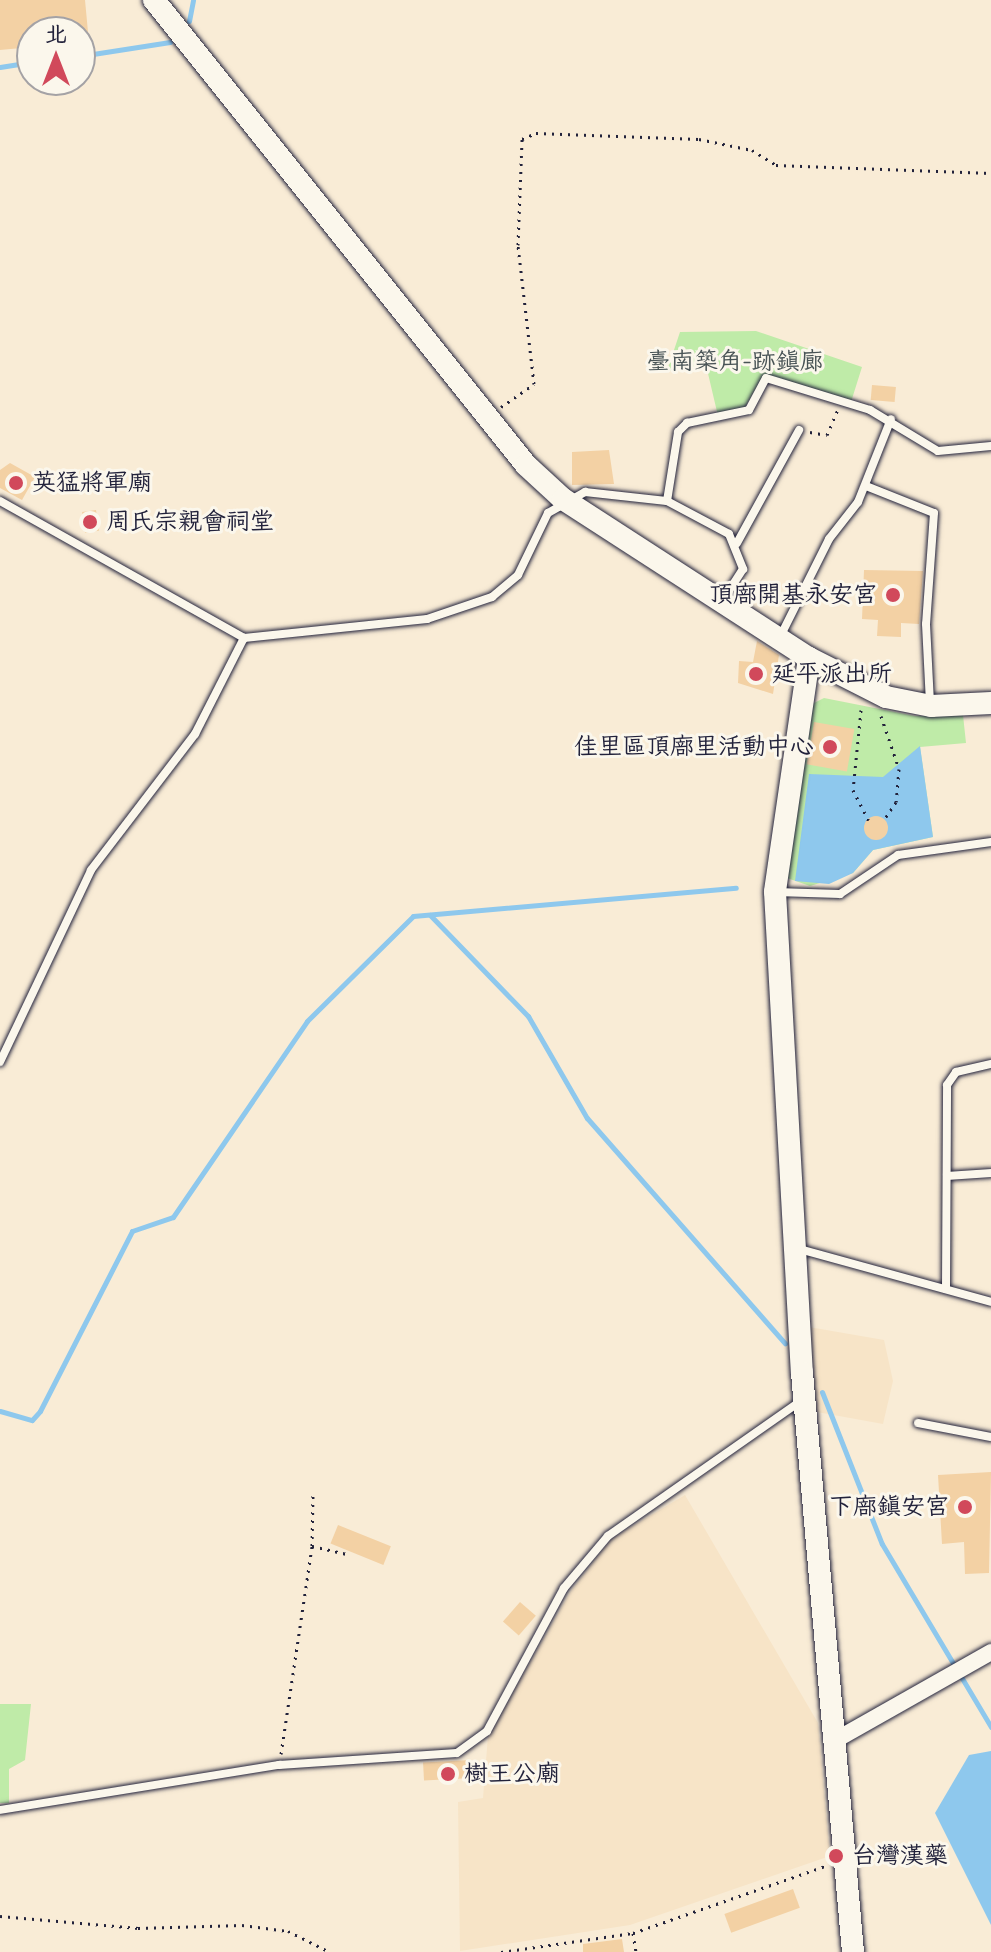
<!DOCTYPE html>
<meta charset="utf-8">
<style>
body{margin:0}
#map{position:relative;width:991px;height:1952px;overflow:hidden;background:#f9ecd6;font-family:"Comic Neue","LXGW WenKai TC",sans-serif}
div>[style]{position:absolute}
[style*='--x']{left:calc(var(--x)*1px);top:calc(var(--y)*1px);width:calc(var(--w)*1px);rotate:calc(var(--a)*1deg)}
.built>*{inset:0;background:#f7e4c7}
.green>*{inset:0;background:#bfeba8}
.water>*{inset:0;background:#8ec8ed}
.stream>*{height:5px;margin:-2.5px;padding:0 2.5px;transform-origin:2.5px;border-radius:2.5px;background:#8ec8ed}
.building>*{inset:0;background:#f3d1a4;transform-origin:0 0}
.round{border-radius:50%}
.path>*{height:3px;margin-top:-1.5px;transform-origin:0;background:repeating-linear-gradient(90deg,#22223b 0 2px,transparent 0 8px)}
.roads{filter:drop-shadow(0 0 2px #22223b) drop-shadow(0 0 2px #22223b)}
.lane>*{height:8px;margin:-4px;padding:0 4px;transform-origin:4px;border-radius:4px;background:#fbf7ec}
.street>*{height:16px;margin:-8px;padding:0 8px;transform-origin:8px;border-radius:8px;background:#fbf7ec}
.secondary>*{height:22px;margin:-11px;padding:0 11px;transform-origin:11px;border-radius:11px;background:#fbf7ec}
.dots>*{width:22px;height:22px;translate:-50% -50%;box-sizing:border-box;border:4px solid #fbf7ec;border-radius:50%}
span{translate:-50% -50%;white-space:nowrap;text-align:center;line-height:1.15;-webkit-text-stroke:6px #fbf7ec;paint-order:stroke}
.park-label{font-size:24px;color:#495456}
.poi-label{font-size:24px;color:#22223b}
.left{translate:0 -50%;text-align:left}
.right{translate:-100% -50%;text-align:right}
.north{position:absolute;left:16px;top:16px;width:80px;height:80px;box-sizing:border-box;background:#fbf7ec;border:2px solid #a4a2a5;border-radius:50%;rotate:0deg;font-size:22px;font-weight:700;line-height:32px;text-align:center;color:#22223b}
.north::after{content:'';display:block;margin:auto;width:28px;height:36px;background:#d1495b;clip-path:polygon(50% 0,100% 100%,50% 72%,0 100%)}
</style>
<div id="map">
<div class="built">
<div style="clip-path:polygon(809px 1327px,884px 1340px,893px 1381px,883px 1424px,817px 1412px)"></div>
<div style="clip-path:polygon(685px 1495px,818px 1723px,830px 1856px,630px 1925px,460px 1951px,458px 1802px,483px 1798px,488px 1736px,571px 1591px,611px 1539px)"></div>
</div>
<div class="green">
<div style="clip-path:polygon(756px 331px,862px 367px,851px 402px,763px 376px,745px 407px,718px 416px,706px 365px,667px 371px,680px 332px)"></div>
<div style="clip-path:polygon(824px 698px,915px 716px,963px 715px,966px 743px,920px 747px,933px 837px,873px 850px,853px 873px,810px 886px,787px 878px,808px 706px)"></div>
<div style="clip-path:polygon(0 1704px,31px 1704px,25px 1760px,9px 1769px,9px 1803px,0 1803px)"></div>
</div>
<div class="water">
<div style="clip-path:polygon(920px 746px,933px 837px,873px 850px,853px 873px,829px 884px,795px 881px,809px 774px,883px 777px)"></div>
<div style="clip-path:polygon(991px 1751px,991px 1925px,935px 1813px,969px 1755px)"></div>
</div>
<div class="stream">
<div style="--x:189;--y:21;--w:21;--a:-79"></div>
<div style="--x:80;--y:56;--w:91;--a:-8.8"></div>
<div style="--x:0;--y:67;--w:32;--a:-9"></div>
<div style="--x:430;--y:915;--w:141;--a:45.9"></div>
<div style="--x:528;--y:1016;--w:118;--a:60"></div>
<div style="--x:587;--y:1118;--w:300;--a:48.7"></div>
<div style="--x:822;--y:1392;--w:163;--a:68.5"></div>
<div style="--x:882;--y:1544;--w:213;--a:59.2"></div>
<div style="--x:0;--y:1411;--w:33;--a:16"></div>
<div style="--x:32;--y:1420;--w:12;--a:-48"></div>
<div style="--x:40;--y:1411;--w:202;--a:-62.9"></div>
<div style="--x:132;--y:1231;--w:43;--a:-18.9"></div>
<div style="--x:173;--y:1217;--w:237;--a:-55.6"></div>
<div style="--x:307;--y:1021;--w:149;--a:-44.7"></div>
<div style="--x:413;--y:916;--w:324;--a:-5"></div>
</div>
<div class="building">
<div style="clip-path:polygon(0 0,85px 0,88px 32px,32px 32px,32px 47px,0 50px)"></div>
<div style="left:872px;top:385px;width:24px;height:15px;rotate:5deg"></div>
<div style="clip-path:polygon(609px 450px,614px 484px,572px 485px,572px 452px)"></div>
<div style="clip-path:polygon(10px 463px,35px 477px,22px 500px,0 488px,0 470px)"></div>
<div style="left:96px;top:510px;width:21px;height:14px;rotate:82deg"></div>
<div style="clip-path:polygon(864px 570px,923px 571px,919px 624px,901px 623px,901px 637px,877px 636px,878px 620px,862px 619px)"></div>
<div style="clip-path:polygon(757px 641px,779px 655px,773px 694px,738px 683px,739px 661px,753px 662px)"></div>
<div style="left:814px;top:722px;width:41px;height:43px;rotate:10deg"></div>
<div class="round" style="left:864px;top:816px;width:24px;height:24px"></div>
<div style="clip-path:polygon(991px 1472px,989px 1573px,965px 1574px,964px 1542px,942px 1544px,938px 1475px)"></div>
<div style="left:338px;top:1525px;width:57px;height:20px;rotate:22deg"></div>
<div style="left:520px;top:1602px;width:21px;height:26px;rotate:41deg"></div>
<div style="left:471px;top:1760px;width:18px;height:48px;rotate:87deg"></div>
<div style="left:793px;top:1889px;width:20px;height:73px;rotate:70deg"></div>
<div style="clip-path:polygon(622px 1939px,624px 1952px,583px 1952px,583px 1944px)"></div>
</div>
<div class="path">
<div style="--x:501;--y:407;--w:40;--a:-34.9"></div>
<div style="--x:534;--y:384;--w:140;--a:-96.6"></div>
<div style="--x:518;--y:245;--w:106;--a:-87.8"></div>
<div style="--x:522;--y:139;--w:15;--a:-23"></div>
<div style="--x:536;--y:133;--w:163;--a:2.1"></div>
<div style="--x:699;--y:139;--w:54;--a:11.7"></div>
<div style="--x:752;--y:150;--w:28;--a:32"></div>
<div style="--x:776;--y:165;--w:215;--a:2.1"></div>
<div style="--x:810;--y:432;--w:17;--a:10"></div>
<div style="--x:827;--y:435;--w:28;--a:-67"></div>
<div style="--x:861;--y:710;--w:80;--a:95.7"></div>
<div style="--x:853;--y:790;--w:34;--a:63"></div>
<div style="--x:881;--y:716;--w:56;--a:71.2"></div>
<div style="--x:899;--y:769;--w:33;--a:95"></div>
<div style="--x:896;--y:802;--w:22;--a:124"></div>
<div style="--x:312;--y:1546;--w:39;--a:13"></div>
<div style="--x:281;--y:1754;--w:210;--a:-81.5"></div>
<div style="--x:312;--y:1546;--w:53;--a:-88.9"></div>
<div style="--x:0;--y:1916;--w:139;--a:5"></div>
<div style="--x:138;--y:1928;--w:104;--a:-1.7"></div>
<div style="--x:242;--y:1925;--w:46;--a:7.4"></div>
<div style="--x:288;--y:1931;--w:47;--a:26.6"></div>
<div style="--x:633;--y:1933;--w:19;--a:81"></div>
<div style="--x:501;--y:1952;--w:133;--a:-8.2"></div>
<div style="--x:633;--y:1933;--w:207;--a:-19.2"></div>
</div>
<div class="roads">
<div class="lane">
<div style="--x:866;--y:486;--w:73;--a:21.7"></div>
<div style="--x:934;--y:513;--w:111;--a:94.1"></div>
<div style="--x:926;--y:624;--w:78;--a:87.1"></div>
<div style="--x:0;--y:501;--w:280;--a:29.3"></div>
<div style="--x:244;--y:638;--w:184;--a:-5.9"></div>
<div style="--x:427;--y:619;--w:69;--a:-18.7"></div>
<div style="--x:492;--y:597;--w:34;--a:-40"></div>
<div style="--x:518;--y:575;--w:69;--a:-64.2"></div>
<div style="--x:548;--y:513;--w:43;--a:-29.6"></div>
<div style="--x:585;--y:492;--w:82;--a:6.3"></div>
<div style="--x:667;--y:501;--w:70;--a:28"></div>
<div style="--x:729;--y:534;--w:38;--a:68"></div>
<div style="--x:743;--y:569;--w:35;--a:123"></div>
<div style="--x:667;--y:501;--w:70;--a:-80.9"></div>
<div style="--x:678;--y:432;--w:13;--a:-45"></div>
<div style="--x:687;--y:423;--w:63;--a:-11.8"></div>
<div style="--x:749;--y:410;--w:36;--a:-62"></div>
<div style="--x:766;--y:378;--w:109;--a:17.1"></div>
<div style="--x:870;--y:410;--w:79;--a:31.1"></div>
<div style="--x:938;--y:451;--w:53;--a:-5.4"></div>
<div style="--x:737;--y:543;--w:129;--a:-61.2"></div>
<div style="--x:780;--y:637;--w:110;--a:-63.4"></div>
<div style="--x:829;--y:539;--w:47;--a:-51.9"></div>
<div style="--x:858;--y:502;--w:89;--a:-68.3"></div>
<div style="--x:776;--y:892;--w:64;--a:1.8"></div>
<div style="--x:840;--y:894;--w:70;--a:-33.9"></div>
<div style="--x:898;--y:855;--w:94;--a:-8"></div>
<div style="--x:0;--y:1062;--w:212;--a:-64.6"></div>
<div style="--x:91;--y:870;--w:171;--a:-52.6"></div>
<div style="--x:195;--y:734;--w:108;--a:-63"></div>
<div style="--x:947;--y:1176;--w:44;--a:-3.9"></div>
<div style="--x:799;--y:1249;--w:199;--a:15.4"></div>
<div style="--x:946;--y:1289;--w:204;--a:-89.7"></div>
<div style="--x:947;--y:1085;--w:16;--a:-55"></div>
<div style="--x:956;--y:1072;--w:36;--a:-13"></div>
<div style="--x:918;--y:1423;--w:74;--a:10.9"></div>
<div style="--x:0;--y:1810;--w:283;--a:-9.2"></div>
<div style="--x:279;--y:1765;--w:178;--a:-3.9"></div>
<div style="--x:457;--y:1753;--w:37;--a:-36"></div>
<div style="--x:487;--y:1731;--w:162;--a:-61.7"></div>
<div style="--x:564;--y:1588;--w:68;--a:-49.8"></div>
<div style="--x:608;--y:1536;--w:237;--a:-35"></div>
</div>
<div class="street">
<div style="--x:832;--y:1742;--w:183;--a:-29.5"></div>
</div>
<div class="secondary">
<div style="--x:154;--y:0;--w:595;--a:51.34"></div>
<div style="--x:526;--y:465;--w:50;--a:42.6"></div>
<div style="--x:563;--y:499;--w:293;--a:32.9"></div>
<div style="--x:809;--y:658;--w:86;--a:26.9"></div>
<div style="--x:886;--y:697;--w:46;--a:11.3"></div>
<div style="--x:931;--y:706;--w:60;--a:-2.9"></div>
<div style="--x:809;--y:658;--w:236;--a:98.3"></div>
<div style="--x:775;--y:892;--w:482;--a:86.8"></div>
<div style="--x:802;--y:1373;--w:581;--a:84.97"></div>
</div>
</div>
<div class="dots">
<div style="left:16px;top:483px;background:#d1495b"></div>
<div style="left:90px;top:522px;background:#d1495b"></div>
<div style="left:893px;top:595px;background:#d1495b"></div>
<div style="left:756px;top:674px;background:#d1495b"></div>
<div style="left:830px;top:747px;background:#d1495b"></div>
<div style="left:965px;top:1507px;background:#d1495b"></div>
<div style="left:448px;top:1774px;background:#d1495b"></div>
<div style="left:836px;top:1856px;background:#d1495b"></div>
</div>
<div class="park-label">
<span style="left:735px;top:362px">臺南築角-跡鎮廊</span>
</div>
<div class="poi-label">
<span class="left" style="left:32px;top:483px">英猛將軍廟</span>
<span class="left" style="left:106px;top:522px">周氏宗親會祠堂</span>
<span class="right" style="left:877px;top:595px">頂廍開基永安宮</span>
<span class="left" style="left:772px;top:674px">延平派出所</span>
<span class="right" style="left:814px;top:747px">佳里區頂廍里活動中心</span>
<span class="right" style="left:949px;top:1507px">下廍鎮安宮</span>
<span class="left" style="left:464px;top:1774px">樹王公廟</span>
<span class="left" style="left:852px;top:1856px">台灣漢藥</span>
</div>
<div class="north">北</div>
</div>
